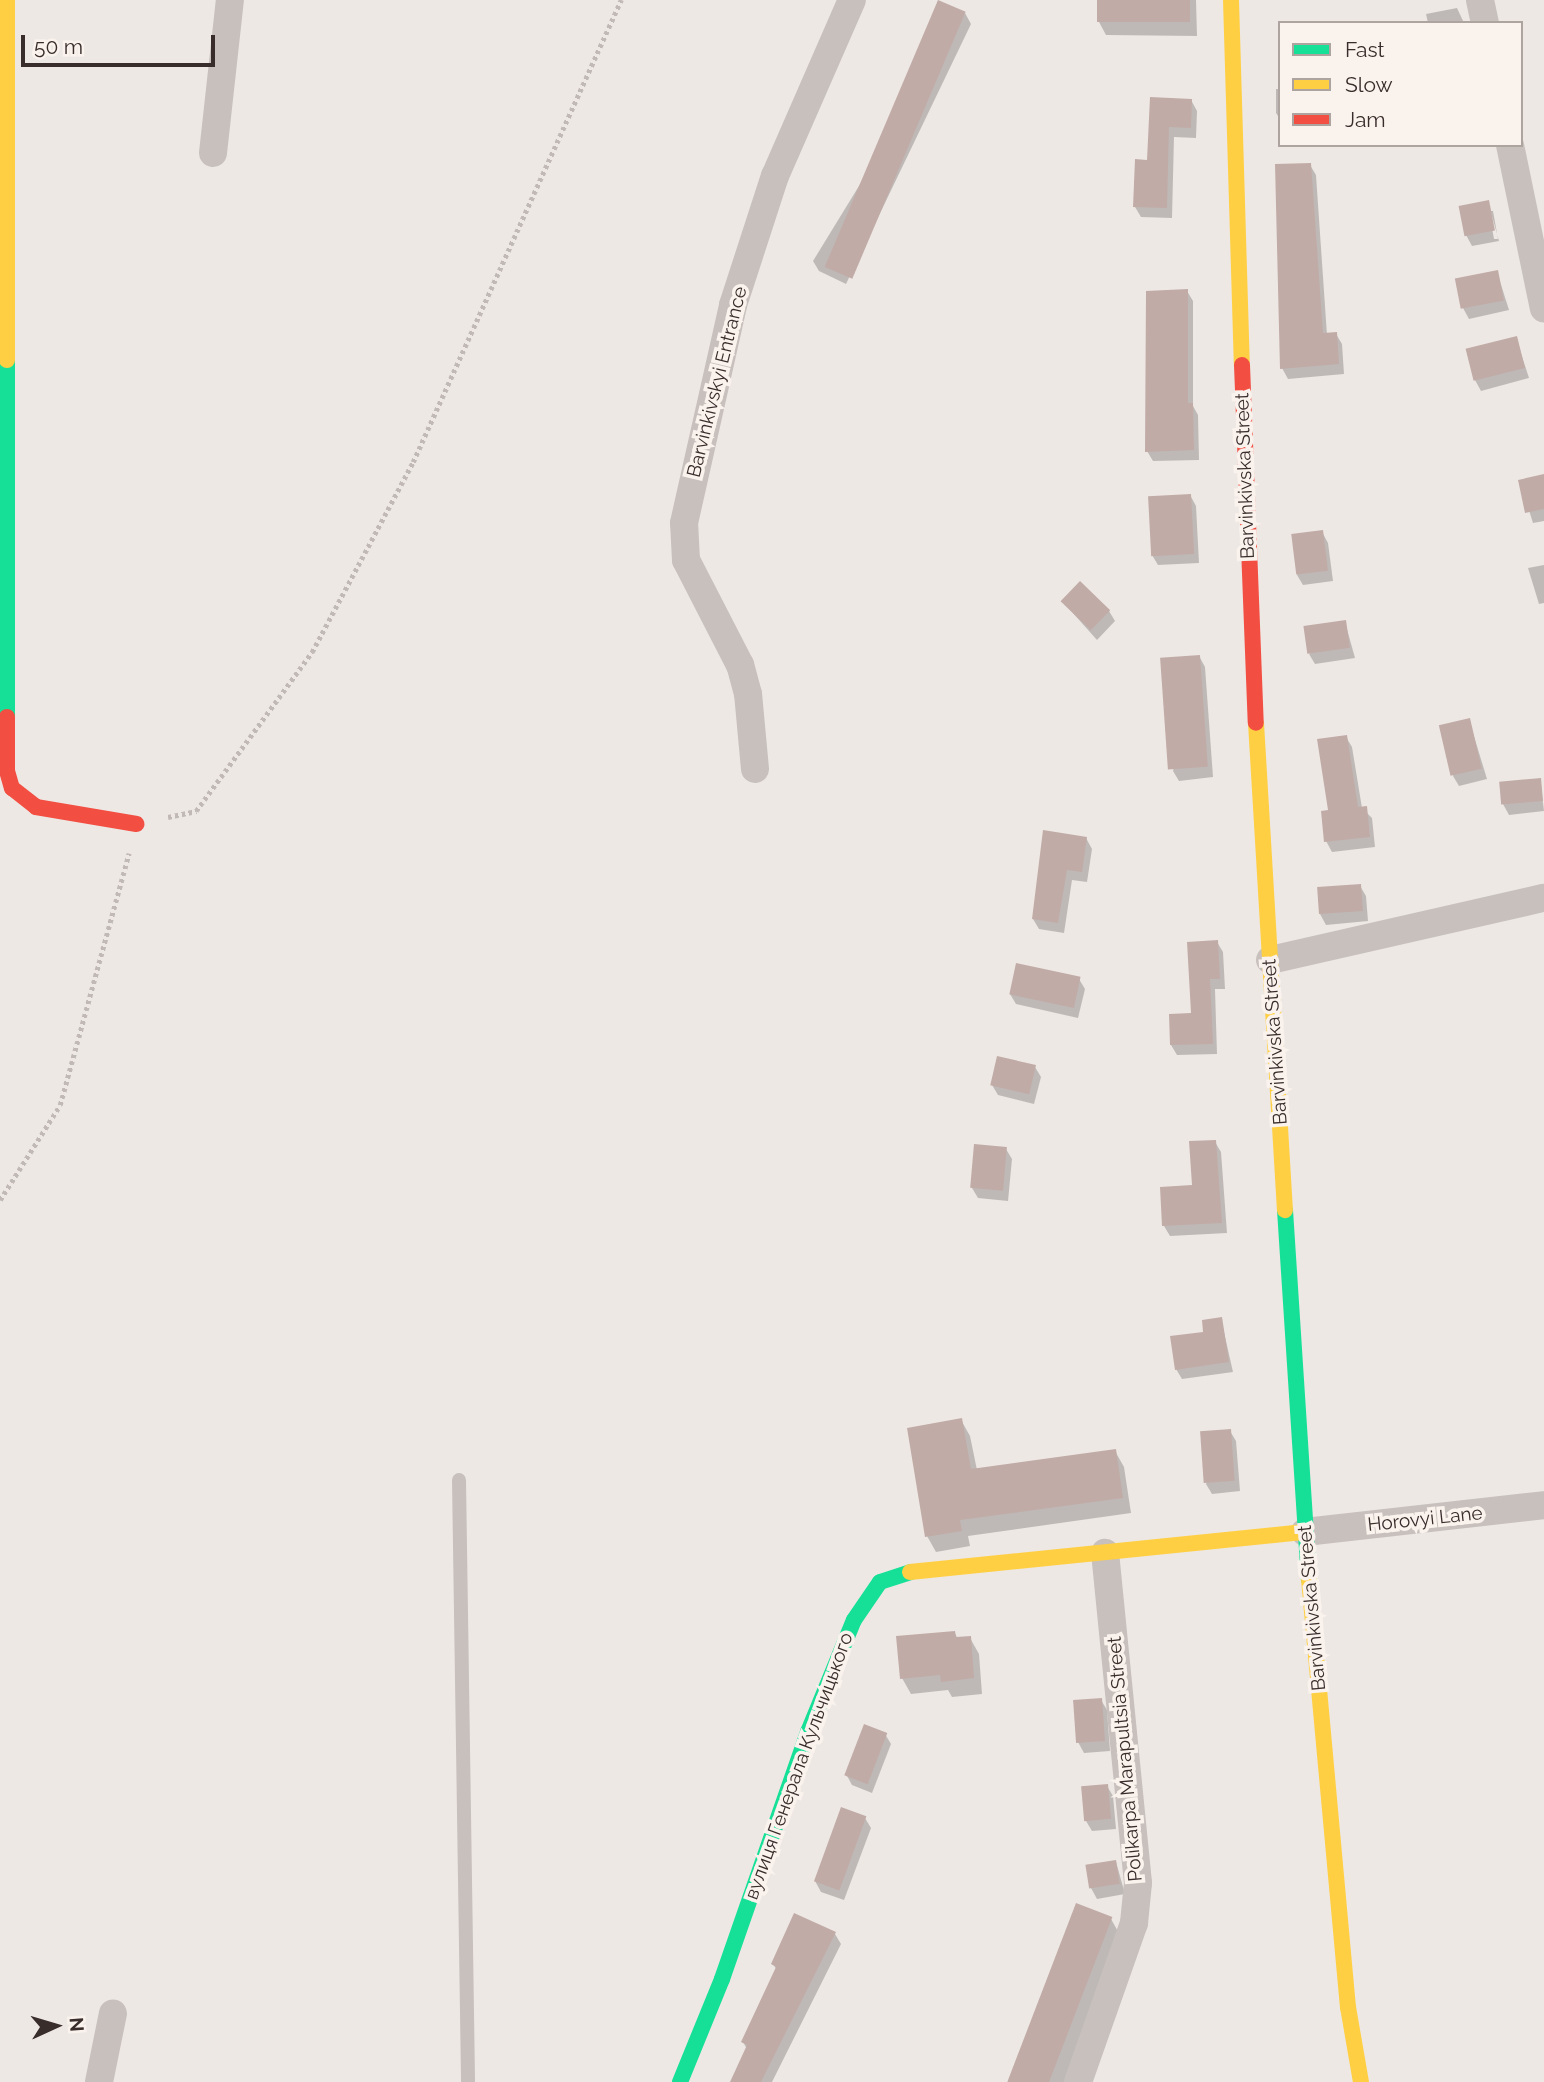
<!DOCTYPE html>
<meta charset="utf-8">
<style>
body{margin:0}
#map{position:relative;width:1544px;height:2082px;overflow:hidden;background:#eee8e4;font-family:Raleway,sans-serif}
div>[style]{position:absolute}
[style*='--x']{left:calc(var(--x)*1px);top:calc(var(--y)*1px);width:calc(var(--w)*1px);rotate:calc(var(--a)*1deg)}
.shadow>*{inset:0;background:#0003}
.building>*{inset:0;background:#c1aba7;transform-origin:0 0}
.path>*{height:4.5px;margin-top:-2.25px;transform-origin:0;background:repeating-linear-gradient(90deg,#c0b9b5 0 3.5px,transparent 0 7px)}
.lane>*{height:14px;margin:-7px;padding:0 7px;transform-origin:7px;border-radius:7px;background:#c7c0bd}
.street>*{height:28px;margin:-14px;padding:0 14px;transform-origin:14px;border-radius:14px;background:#c7c0bd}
.fast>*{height:16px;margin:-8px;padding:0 8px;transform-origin:8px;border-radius:8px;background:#16e098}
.slow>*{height:16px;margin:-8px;padding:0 8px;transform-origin:8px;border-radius:8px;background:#ffcf43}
.jam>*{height:16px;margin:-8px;padding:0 8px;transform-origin:8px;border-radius:8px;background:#f24e42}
span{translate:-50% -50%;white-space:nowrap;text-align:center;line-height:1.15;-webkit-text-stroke:7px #faf2ed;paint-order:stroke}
.street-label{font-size:19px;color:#392d2b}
.legend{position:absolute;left:1278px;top:21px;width:245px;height:126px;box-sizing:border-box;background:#faf2ed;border:2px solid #ada39f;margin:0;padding:9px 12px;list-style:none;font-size:21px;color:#392d2b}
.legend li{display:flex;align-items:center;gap:14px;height:35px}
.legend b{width:35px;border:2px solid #ada39f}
.north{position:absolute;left:21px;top:1991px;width:70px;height:70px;-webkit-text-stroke:5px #faf2ed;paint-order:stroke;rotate:86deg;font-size:19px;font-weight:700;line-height:28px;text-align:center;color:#392d2b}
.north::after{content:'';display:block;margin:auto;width:24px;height:32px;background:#392d2b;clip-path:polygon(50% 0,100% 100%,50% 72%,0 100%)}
.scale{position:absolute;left:21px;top:35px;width:194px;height:32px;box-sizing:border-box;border:4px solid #392d2b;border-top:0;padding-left:9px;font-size:21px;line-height:24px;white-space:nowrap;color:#392d2b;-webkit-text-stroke:5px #faf2ed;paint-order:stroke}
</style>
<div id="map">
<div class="shadow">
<div style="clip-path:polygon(1099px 0,1196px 0,1197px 36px,1106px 35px,1099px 22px)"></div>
<div style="clip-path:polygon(1457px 8px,1464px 23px,1428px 23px,1426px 14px)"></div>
<div style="clip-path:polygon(965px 13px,971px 24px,846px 284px,819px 271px,813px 261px)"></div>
<div style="clip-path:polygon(1276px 89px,1280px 89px,1280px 119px,1276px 113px)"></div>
<div style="clip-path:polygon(1151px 99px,1191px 100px,1197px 111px,1196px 138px,1174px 137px,1172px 218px,1141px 217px,1135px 207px,1149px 162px)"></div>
<div style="clip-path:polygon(1310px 165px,1316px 175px,1327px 335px,1336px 334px,1342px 344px,1344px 374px,1288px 379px,1282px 368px)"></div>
<div style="clip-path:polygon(evenodd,1488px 202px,1499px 241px,1472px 246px,1466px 235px,1488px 202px,1489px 211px,1493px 211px,1498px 239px,1494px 239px,1489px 211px)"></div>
<div style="clip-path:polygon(1497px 272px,1509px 310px,1469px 319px,1463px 308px)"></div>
<div style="clip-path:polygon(1187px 291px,1193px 301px,1193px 406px,1198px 415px,1199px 460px,1153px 461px,1147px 451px)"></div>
<div style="clip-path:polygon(1516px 338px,1529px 378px,1481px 391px,1475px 380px)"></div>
<div style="clip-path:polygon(1544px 476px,1544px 521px,1533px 523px,1520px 481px)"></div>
<div style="clip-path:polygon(1190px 495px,1196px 506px,1199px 563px,1158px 565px,1152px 555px)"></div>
<div style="clip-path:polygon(1322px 532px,1328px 543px,1333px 581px,1303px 585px,1297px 575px)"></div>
<div style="clip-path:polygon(1544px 565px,1544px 603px,1539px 604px,1528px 568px)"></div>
<div style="clip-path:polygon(1063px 602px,1109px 611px,1115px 621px,1097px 640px)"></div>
<div style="clip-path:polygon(1345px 622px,1355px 658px,1315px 664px,1309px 654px)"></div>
<div style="clip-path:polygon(1199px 656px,1205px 667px,1213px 777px,1179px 781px,1173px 771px)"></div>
<div style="clip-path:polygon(1469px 720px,1487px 779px,1459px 786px,1453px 776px)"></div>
<div style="clip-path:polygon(1346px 737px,1352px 747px,1362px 808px,1372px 818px,1375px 847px,1332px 852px,1326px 841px)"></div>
<div style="clip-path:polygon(1540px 780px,1544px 811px,1509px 815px,1503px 804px)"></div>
<div style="clip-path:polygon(1086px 838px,1092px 849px,1087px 882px,1072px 880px,1064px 933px,1039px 929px,1033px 919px)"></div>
<div style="clip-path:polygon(1360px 886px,1366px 896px,1368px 921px,1326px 925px,1320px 914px)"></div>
<div style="clip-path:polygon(1217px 942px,1223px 952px,1225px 989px,1215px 989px,1217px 1054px,1177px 1055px,1171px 1045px,1193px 1014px)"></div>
<div style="clip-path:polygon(1079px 979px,1085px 989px,1078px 1018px,1016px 1004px,1010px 994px)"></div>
<div style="clip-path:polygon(1035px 1067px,1041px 1077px,1034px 1104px,998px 1095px,992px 1085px)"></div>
<div style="clip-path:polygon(1215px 1142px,1221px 1152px,1227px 1233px,1170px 1236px,1164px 1226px,1162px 1188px,1194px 1187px)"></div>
<div style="clip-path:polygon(1006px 1149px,1012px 1159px,1008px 1201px,978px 1198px,972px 1188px)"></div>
<div style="clip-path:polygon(1221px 1319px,1233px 1372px,1182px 1379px,1176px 1369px)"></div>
<div style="clip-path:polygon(961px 1420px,970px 1436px,977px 1470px,1115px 1451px,1124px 1467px,1131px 1513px,968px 1536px,970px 1546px,936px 1552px,927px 1536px)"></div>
<div style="clip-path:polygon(1230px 1431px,1236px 1441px,1240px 1491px,1212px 1494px,1206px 1484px)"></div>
<div style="clip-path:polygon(954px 1632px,958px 1639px,970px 1638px,979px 1654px,982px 1694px,952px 1697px,948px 1690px,911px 1694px,902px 1678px)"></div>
<div style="clip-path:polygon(1101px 1700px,1107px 1710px,1110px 1751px,1084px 1753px,1078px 1742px)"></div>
<div style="clip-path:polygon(885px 1734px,891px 1744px,872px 1793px,852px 1785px,846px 1774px)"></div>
<div style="clip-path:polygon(1107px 1786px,1113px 1796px,1116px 1829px,1092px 1831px,1086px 1821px)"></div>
<div style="clip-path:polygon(865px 1818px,871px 1828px,844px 1900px,821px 1892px,815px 1881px)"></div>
<div style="clip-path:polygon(1116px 1862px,1125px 1894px,1097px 1899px,1091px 1888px)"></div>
<div style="clip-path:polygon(801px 1918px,835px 1934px,841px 1944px,772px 2082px,732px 2082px,747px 2049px,743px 2042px,777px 1970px,773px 1964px)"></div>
<div style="clip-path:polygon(1111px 1919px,1120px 1935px,1064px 2082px,1009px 2082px)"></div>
</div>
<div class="building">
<div style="left:938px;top:0;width:30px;height:290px;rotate:23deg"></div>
<div style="left:1097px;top:0;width:93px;height:22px"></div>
<div style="clip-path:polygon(1150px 97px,1192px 99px,1191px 128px,1169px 127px,1167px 208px,1133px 207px,1135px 159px,1147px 160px)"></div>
<div style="clip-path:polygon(1311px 163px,1323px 333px,1337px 332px,1339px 364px,1280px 369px,1275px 164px)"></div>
<div style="left:1489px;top:200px;width:31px;height:31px;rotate:79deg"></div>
<div style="left:1498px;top:270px;width:31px;height:44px;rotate:79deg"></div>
<div style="clip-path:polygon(1188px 289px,1188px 403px,1193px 403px,1194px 450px,1145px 452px,1146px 291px)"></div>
<div style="left:1517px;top:336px;width:33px;height:53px;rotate:76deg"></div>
<div style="clip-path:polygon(1544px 474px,1544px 509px,1525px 513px,1518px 480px)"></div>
<div style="left:1191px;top:494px;width:60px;height:43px;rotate:87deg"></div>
<div style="left:1323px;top:530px;width:41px;height:32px;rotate:83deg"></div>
<div style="left:1080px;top:581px;width:42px;height:28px;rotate:44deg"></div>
<div style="left:1346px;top:620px;width:28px;height:43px;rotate:82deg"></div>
<div style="left:1200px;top:655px;width:112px;height:40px;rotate:86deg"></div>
<div style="left:1470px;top:718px;width:52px;height:32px;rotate:77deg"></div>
<div style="clip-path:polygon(1347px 735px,1358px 807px,1367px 806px,1370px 837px,1324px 842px,1321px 811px,1328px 810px,1317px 739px)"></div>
<div style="left:1541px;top:778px;width:23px;height:42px;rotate:85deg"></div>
<div style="clip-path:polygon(1043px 830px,1087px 837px,1082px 872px,1067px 870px,1058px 923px,1032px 919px)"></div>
<div style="left:1361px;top:884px;width:27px;height:44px;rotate:86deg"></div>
<div style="clip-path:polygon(1218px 940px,1220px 979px,1210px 979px,1213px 1044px,1170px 1045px,1169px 1014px,1191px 1013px,1187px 942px)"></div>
<div style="left:1016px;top:963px;width:66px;height:32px;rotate:12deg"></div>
<div style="left:997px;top:1056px;width:40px;height:30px;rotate:13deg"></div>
<div style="clip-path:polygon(1216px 1140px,1222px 1223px,1162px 1226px,1160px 1187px,1192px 1185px,1189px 1141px)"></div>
<div style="left:974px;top:1144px;width:33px;height:44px;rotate:5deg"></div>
<div style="clip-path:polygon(1222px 1317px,1229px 1362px,1175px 1370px,1170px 1336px,1203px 1332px,1202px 1320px)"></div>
<div style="clip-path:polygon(962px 1418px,971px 1469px,1116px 1449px,1123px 1498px,960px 1520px,962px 1531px,925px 1537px,907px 1428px)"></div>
<div style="left:1231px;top:1429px;width:52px;height:31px;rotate:86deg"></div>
<div style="clip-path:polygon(955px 1631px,956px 1637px,971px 1636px,974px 1678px,941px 1682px,940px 1675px,900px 1679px,896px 1636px)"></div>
<div style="left:1102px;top:1698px;width:43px;height:29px;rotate:86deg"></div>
<div style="left:864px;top:1724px;width:25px;height:55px;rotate:21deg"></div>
<div style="left:1108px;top:1784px;width:35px;height:27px;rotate:85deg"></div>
<div style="left:841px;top:1807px;width:27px;height:79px;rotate:20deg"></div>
<div style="left:1116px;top:1860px;width:24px;height:31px;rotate:81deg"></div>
<div style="left:1076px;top:1903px;width:39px;height:192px;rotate:21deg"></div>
<div style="clip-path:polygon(794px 1913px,836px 1932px,761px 2082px,730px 2082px,747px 2045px,741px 2042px,776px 1967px,771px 1964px)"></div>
</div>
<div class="path">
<div style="--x:168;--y:817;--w:29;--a:-12"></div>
<div style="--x:196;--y:811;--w:197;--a:-53.9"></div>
<div style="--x:312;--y:652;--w:215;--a:-62"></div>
<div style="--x:413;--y:462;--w:507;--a:-65.76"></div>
<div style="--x:0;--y:1200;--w:112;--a:-57.7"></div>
<div style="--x:60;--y:1105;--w:261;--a:-74.7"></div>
</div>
<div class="lane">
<div style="--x:459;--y:1480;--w:602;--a:89.14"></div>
</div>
<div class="street">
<div style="--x:1480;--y:0;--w:24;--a:78"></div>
<div style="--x:1510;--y:145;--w:167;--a:78.3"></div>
<div style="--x:213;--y:153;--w:154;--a:-83.7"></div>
<div style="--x:755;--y:769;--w:75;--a:-95.3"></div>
<div style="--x:748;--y:694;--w:30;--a:-105"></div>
<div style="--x:740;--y:665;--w:118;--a:-117.2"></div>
<div style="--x:686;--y:560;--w:37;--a:-93"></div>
<div style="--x:684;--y:523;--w:223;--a:-77.3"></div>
<div style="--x:733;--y:305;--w:136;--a:-72"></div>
<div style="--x:775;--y:176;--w:192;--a:-66.4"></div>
<div style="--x:1270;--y:960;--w:281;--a:-12.8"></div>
<div style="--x:1305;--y:1532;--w:241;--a:-6.4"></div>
<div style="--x:99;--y:2082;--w:70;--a:-78.5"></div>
<div style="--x:1078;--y:2082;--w:169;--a:-70.6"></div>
<div style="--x:1134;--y:1923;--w:40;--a:-84.3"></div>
<div style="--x:1138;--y:1883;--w:332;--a:-95.7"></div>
</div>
<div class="fast">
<div style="--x:7;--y:360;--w:357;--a:90"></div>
<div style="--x:1285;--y:1210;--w:370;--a:86.3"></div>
<div style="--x:680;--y:2082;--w:111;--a:-67.8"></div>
<div style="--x:722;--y:1979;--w:262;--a:-70.8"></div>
<div style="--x:808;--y:1732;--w:121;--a:-67.7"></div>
<div style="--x:854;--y:1620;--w:46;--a:-55.6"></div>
<div style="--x:880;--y:1582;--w:32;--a:-18"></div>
</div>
<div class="slow">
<div style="--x:7;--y:0;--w:360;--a:90"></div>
<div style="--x:1231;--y:0;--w:365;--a:88.3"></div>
<div style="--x:1256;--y:723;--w:488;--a:86.6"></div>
<div style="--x:910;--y:1572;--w:397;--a:-5.8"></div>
<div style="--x:1309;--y:1579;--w:430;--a:84.8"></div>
<div style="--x:1348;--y:2007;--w:76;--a:80.2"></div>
</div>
<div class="jam">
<div style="--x:1242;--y:365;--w:358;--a:87.8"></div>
<div style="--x:7;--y:717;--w:54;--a:90"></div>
<div style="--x:7;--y:771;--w:18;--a:74"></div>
<div style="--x:12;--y:788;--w:31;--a:38"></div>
<div style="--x:36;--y:807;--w:102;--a:9.6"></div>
</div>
<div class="street-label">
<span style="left:717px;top:382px;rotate:-76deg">Barvinkivskyi Entrance</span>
<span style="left:1245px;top:476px;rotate:-92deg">Barvinkivska Street</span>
<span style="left:1275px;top:1042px;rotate:-94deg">Barvinkivska Street</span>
<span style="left:1425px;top:1519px;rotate:-6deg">Horovyi Lane</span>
<span style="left:1312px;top:1608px;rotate:-95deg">Barvinkivska Street</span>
<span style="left:1125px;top:1759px;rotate:-95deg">Polikarpa Marapultsia Street</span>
<span style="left:799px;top:1766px;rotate:-70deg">вулиця Генерала Кульчицького</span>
</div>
<ul class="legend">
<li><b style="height:9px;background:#16e098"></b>Fast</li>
<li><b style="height:9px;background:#ffcf43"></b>Slow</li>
<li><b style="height:9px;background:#f24e42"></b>Jam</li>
</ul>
<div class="north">N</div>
<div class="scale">50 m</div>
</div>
